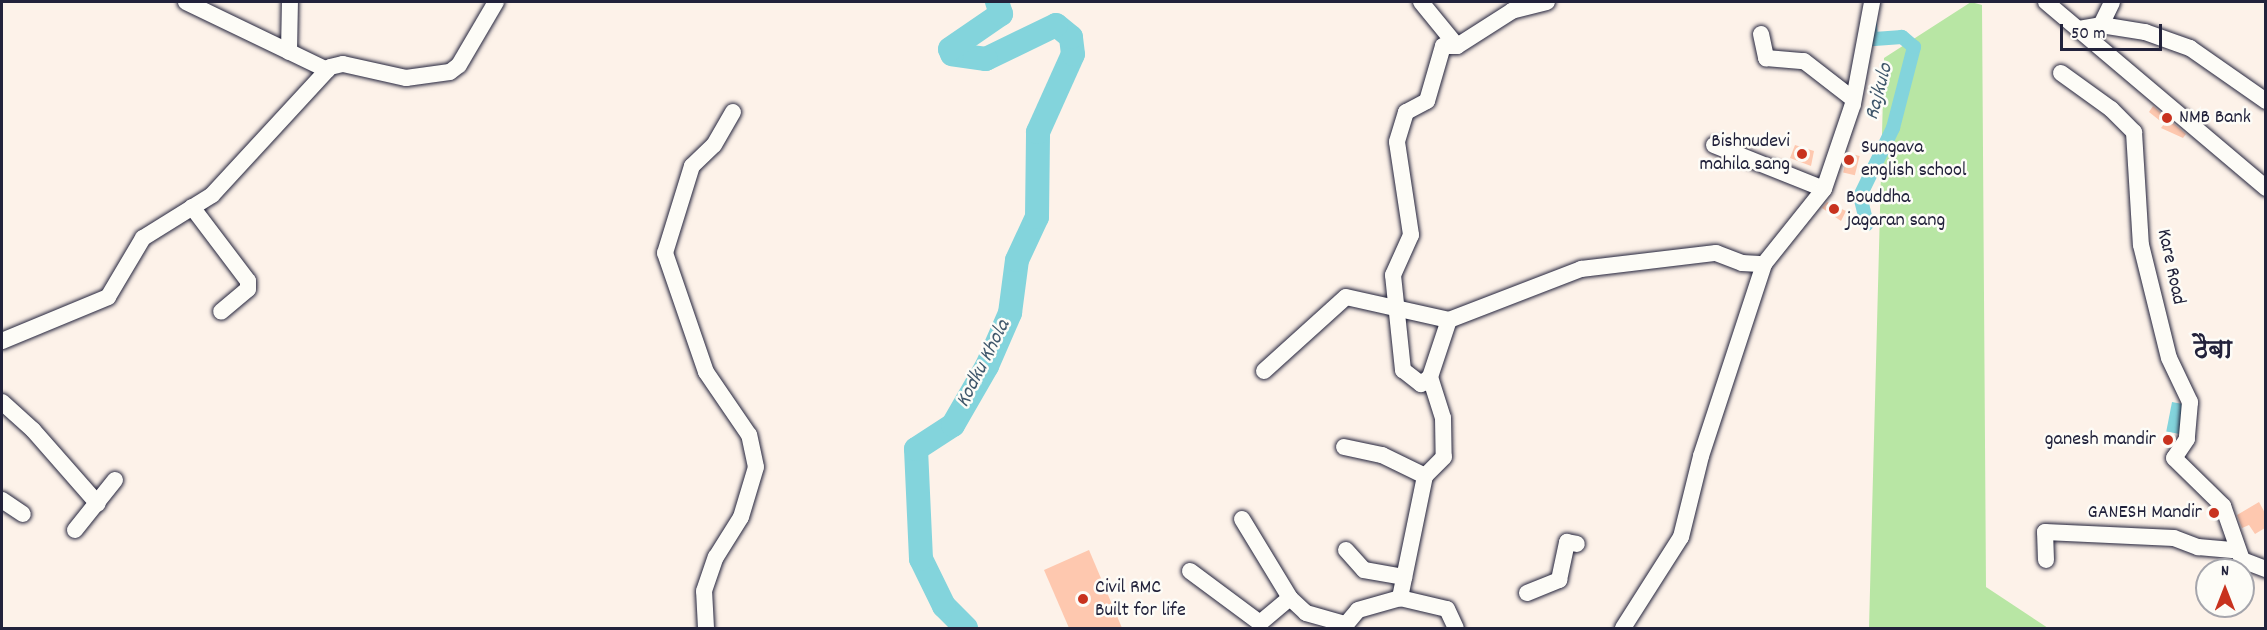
<!DOCTYPE html>
<meta charset="utf-8">
<style>
body{margin:0}
#map{position:relative;width:2267px;height:630px;overflow:hidden;background:#fdf2e9;font-family:Dekko,"Playpen Sans Deva",sans-serif}
div>[style]{position:absolute}
[style*='--x']{left:calc(var(--x)*1px);top:calc(var(--y)*1px);width:calc(var(--w)*1px);rotate:calc(var(--a)*1deg)}
.green>*{inset:0;background:#b8e6a4}
.water>*{inset:0;background:#83d4dc;transform-origin:0 0}
.canal>*{height:14px;margin:-7px;padding:0 7px;transform-origin:7px;border-radius:7px;background:#83d4dc}
.river>*{height:24px;margin:-12px;padding:0 12px;transform-origin:12px;border-radius:12px;background:#83d4dc}
.building>*{inset:0;background:#fec8af;transform-origin:0 0}
.roads{filter:drop-shadow(0 0 2px #22223b) drop-shadow(0 0 2px #22223b)}
.minor>*{height:16px;margin:-8px;padding:0 8px;transform-origin:8px;border-radius:8px;background:#fdfcf7}
.dots>*{width:16px;height:16px;translate:-50% -50%;box-sizing:border-box;border:3px solid #fdfcf7;border-radius:50%}
span{translate:-50% -50%;white-space:nowrap;text-align:center;line-height:1.15;-webkit-text-stroke:5px #fdfcf7;paint-order:stroke}
.poi-label{font-size:20px;color:#22223b}
.left{translate:0 -50%;text-align:left}
.right{translate:-100% -50%;text-align:right}
.street-label{font-size:20px;color:#22223b}
.water-label{font-size:21px;color:#3f576b;font-style:italic}
.district-label{font-size:26px;color:#22223b;font-weight:700}
.frame{position:absolute;inset:0;border:3px solid #22223b;pointer-events:none}
.north{position:absolute;left:2195px;top:558px;width:60px;height:60px;box-sizing:border-box;background:#fdfcf7;border:2px solid #a5a5ac;border-radius:50%;rotate:0deg;font-size:16px;font-weight:700;line-height:24px;text-align:center;color:#22223b}
.north::after{content:'';display:block;margin:auto;width:21px;height:27px;background:#c8321e;clip-path:polygon(50% 0,100% 100%,50% 72%,0 100%)}
.scale{position:absolute;left:2060px;top:24px;width:102px;height:27px;box-sizing:border-box;border:3px solid #22223b;border-top:0;padding-left:8px;font-size:18px;line-height:21px;white-space:nowrap;color:#22223b;-webkit-text-stroke:4px #fdfcf7;paint-order:stroke}
</style>
<div id="map">
<div class="green">
<div style="clip-path:polygon(1971px 2px,1982px 5px,1986px 587px,2048px 628px,1869px 628px,1884px 58px)"></div>
</div>
<div class="water">
<div style="left:2172px;top:402px;width:15px;height:30px;rotate:11deg"></div>
</div>
<div class="canal">
<div style="--x:1867;--y:224;--w:29;--a:-104"></div>
<div style="--x:1860;--y:196;--w:76;--a:-64.1"></div>
<div style="--x:1893;--y:128;--w:84;--a:-75.5"></div>
<div style="--x:1914;--y:47;--w:16;--a:-140"></div>
<div style="--x:1902;--y:37;--w:31;--a:176"></div>
<div style="--x:1871;--y:39;--w:15;--a:-94"></div>
</div>
<div class="river">
<div style="--x:966;--y:628;--w:31;--a:-135"></div>
<div style="--x:944;--y:606;--w:52;--a:-116.1"></div>
<div style="--x:921;--y:559;--w:110;--a:-92.6"></div>
<div style="--x:916;--y:449;--w:44;--a:-33"></div>
<div style="--x:953;--y:425;--w:68;--a:-60"></div>
<div style="--x:987;--y:366;--w:58;--a:-66.5"></div>
<div style="--x:1010;--y:313;--w:53;--a:-82.5"></div>
<div style="--x:1017;--y:260;--w:47;--a:-65.1"></div>
<div style="--x:1037;--y:217;--w:85;--a:-89.3"></div>
<div style="--x:1038;--y:132;--w:85;--a:-65.8"></div>
<div style="--x:1073;--y:54;--w:17;--a:-97"></div>
<div style="--x:1071;--y:37;--w:19;--a:-141"></div>
<div style="--x:1056;--y:25;--w:78;--a:154.1"></div>
<div style="--x:986;--y:59;--w:34;--a:-172"></div>
<div style="--x:952;--y:54;--w:5;--a:-112"></div>
<div style="--x:950;--y:49;--w:62;--a:-34.5"></div>
<div style="--x:1001;--y:14;--w:13;--a:-108"></div>
</div>
<div class="building">
<div style="clip-path:polygon(2153px 106px,2186px 134px,2183px 138px,2161px 128px,2164px 124px,2149px 112px)"></div>
<div style="clip-path:polygon(1795px 145px,1814px 151px,1811px 166px,1790px 158px)"></div>
<div style="left:1848px;top:153px;width:12px;height:20px;rotate:14deg"></div>
<div style="clip-path:polygon(1827px 202px,1846px 211px,1841px 221px,1822px 208px)"></div>
<div style="clip-path:polygon(2259px 502px,2265px 513px,2265px 528px,2255px 534px,2249px 525px,2242px 528px,2237px 515px)"></div>
<div style="clip-path:polygon(1089px 550px,1122px 628px,1069px 628px,1044px 570px)"></div>
</div>
<div class="roads">
<div class="minor">
<div style="--x:186;--y:2;--w:157;--a:25.7"></div>
<div style="--x:1421;--y:2;--w:57;--a:50.7"></div>
<div style="--x:1547;--y:2;--w:36;--a:166"></div>
<div style="--x:1512;--y:11;--w:65;--a:147.5"></div>
<div style="--x:1457;--y:46;--w:14;--a:180"></div>
<div style="--x:1443;--y:46;--w:57;--a:106.2"></div>
<div style="--x:1427;--y:101;--w:24;--a:152"></div>
<div style="--x:1406;--y:112;--w:31;--a:107"></div>
<div style="--x:1397;--y:142;--w:94;--a:81.4"></div>
<div style="--x:1411;--y:235;--w:44;--a:114.2"></div>
<div style="--x:1393;--y:275;--w:96;--a:84"></div>
<div style="--x:1403;--y:370;--w:23;--a:38"></div>
<div style="--x:1421;--y:384;--w:11;--a:-38"></div>
<div style="--x:1430;--y:377;--w:60;--a:-71.6"></div>
<div style="--x:1449;--y:320;--w:142;--a:-21.1"></div>
<div style="--x:1581;--y:269;--w:136;--a:-6.8"></div>
<div style="--x:1716;--y:253;--w:28;--a:21"></div>
<div style="--x:1742;--y:263;--w:22;--a:3"></div>
<div style="--x:2046;--y:2;--w:288;--a:40.2"></div>
<div style="--x:2101;--y:25;--w:25;--a:-64"></div>
<div style="--x:2079;--y:29;--w:22;--a:-10"></div>
<div style="--x:2101;--y:25;--w:45;--a:9"></div>
<div style="--x:2145;--y:32;--w:48;--a:19.6"></div>
<div style="--x:2190;--y:48;--w:93;--a:34.9"></div>
<div style="--x:1761;--y:34;--w:25;--a:78"></div>
<div style="--x:1766;--y:58;--w:38;--a:5"></div>
<div style="--x:1804;--y:61;--w:62;--a:37.8"></div>
<div style="--x:289;--y:52;--w:50;--a:-88.9"></div>
<div style="--x:2061;--y:73;--w:62;--a:35.8"></div>
<div style="--x:2111;--y:109;--w:33;--a:45"></div>
<div style="--x:2134;--y:132;--w:113;--a:86.5"></div>
<div style="--x:2141;--y:245;--w:116;--a:76.1"></div>
<div style="--x:2169;--y:358;--w:49;--a:64.5"></div>
<div style="--x:2190;--y:402;--w:37;--a:95"></div>
<div style="--x:2187;--y:439;--w:23;--a:124"></div>
<div style="--x:2174;--y:458;--w:69;--a:44.4"></div>
<div style="--x:2223;--y:506;--w:57;--a:70.6"></div>
<div style="--x:2242;--y:560;--w:26;--a:21"></div>
<div style="--x:1714;--y:145;--w:118;--a:21.8"></div>
<div style="--x:192;--y:207;--w:93;--a:52.9"></div>
<div style="--x:248;--y:281;--w:8;--a:90"></div>
<div style="--x:248;--y:289;--w:35;--a:140"></div>
<div style="--x:2;--y:341;--w:115;--a:-22.5"></div>
<div style="--x:108;--y:297;--w:69;--a:-59.3"></div>
<div style="--x:143;--y:238;--w:81;--a:-31.9"></div>
<div style="--x:212;--y:195;--w:174;--a:-47.3"></div>
<div style="--x:330;--y:67;--w:13;--a:-13"></div>
<div style="--x:343;--y:64;--w:65;--a:12.5"></div>
<div style="--x:406;--y:78;--w:44;--a:-7.8"></div>
<div style="--x:450;--y:72;--w:11;--a:-38"></div>
<div style="--x:459;--y:65;--w:73;--a:-59.6"></div>
<div style="--x:1264;--y:371;--w:110;--a:-42.1"></div>
<div style="--x:1346;--y:297;--w:106;--a:12.6"></div>
<div style="--x:1430;--y:377;--w:43;--a:72.4"></div>
<div style="--x:1443;--y:418;--w:39;--a:89"></div>
<div style="--x:1444;--y:457;--w:27;--a:135"></div>
<div style="--x:1425;--y:476;--w:125;--a:101.6"></div>
<div style="--x:1400;--y:598;--w:48;--a:13.2"></div>
<div style="--x:1447;--y:609;--w:21;--a:65"></div>
<div style="--x:2;--y:402;--w:42;--a:42.1"></div>
<div style="--x:33;--y:430;--w:98;--a:48.7"></div>
<div style="--x:1344;--y:447;--w:39;--a:12"></div>
<div style="--x:1382;--y:455;--w:48;--a:26"></div>
<div style="--x:2;--y:500;--w:25;--a:34"></div>
<div style="--x:1242;--y:519;--w:92;--a:58.7"></div>
<div style="--x:1290;--y:598;--w:22;--a:43"></div>
<div style="--x:1306;--y:613;--w:41;--a:15.8"></div>
<div style="--x:75;--y:530;--w:64;--a:-51.3"></div>
<div style="--x:1346;--y:550;--w:27;--a:48"></div>
<div style="--x:1364;--y:570;--w:41;--a:9.9"></div>
<div style="--x:2046;--y:560;--w:28;--a:-92"></div>
<div style="--x:2045;--y:532;--w:129;--a:2.7"></div>
<div style="--x:2174;--y:538;--w:26;--a:21"></div>
<div style="--x:2198;--y:547;--w:37;--a:5"></div>
<div style="--x:1190;--y:571;--w:87;--a:36.6"></div>
<div style="--x:1260;--y:623;--w:39;--a:-40"></div>
<div style="--x:1527;--y:593;--w:35;--a:-22"></div>
<div style="--x:1559;--y:580;--w:39;--a:-78"></div>
<div style="--x:1567;--y:542;--w:10;--a:11"></div>
<div style="--x:706;--y:628;--w:37;--a:-93"></div>
<div style="--x:704;--y:591;--w:36;--a:-71"></div>
<div style="--x:716;--y:557;--w:47;--a:-58"></div>
<div style="--x:741;--y:517;--w:52;--a:-73.3"></div>
<div style="--x:756;--y:467;--w:33;--a:-102"></div>
<div style="--x:749;--y:435;--w:76;--a:-124.3"></div>
<div style="--x:706;--y:372;--w:126;--a:-109"></div>
<div style="--x:665;--y:253;--w:91;--a:-72.8"></div>
<div style="--x:692;--y:166;--w:30;--a:-44"></div>
<div style="--x:714;--y:145;--w:38;--a:-60"></div>
<div style="--x:1343;--y:628;--w:23;--a:-50"></div>
<div style="--x:1358;--y:610;--w:44;--a:-15.9"></div>
<div style="--x:1623;--y:628;--w:108;--a:-57.5"></div>
<div style="--x:1681;--y:537;--w:83;--a:-76.1"></div>
<div style="--x:1701;--y:456;--w:202;--a:-71.8"></div>
<div style="--x:1764;--y:264;--w:96;--a:-51.3"></div>
<div style="--x:1824;--y:189;--w:90;--a:-71.2"></div>
<div style="--x:1853;--y:104;--w:104;--a:-79.4"></div>
</div>
</div>
<div class="dots">
<div style="left:2167px;top:118px;background:#c8321e"></div>
<div style="left:1802px;top:154px;background:#c8321e"></div>
<div style="left:1849px;top:160px;background:#c8321e"></div>
<div style="left:1834px;top:209px;background:#c8321e"></div>
<div style="left:2168px;top:440px;background:#c8321e"></div>
<div style="left:2214px;top:513px;background:#c8321e"></div>
<div style="left:1083px;top:599px;background:#c8321e"></div>
</div>
<div class="poi-label">
<span class="left" style="left:2179px;top:118px">NMB Bank</span>
<span class="right" style="left:1790px;top:154px">Bishnudevi<br>mahila sang</span>
<span class="left" style="left:1861px;top:160px">Sungava<br>english school</span>
<span class="left" style="left:1846px;top:210px">Bouddha<br>jagaran sang</span>
<span class="right" style="left:2156px;top:440px">ganesh mandir</span>
<span class="right" style="left:2202px;top:513px">GANESH Mandir</span>
<span class="left" style="left:1095px;top:600px">Civil RMC<br>Built for life</span>
</div>
<div class="street-label">
<span style="left:2170px;top:267px;rotate:78deg">Kare Road</span>
</div>
<div class="water-label">
<span style="left:1880px;top:92px;rotate:-75deg">Rajkulo</span>
<span style="left:984px;top:364px;rotate:-63deg">Kodku Khola</span>
</div>
<div class="district-label">
<span style="left:2213px;top:352px">ठैबा</span>
</div>
<div class="frame"></div>
<div class="north">N</div>
<div class="scale">50 m</div>
</div>
